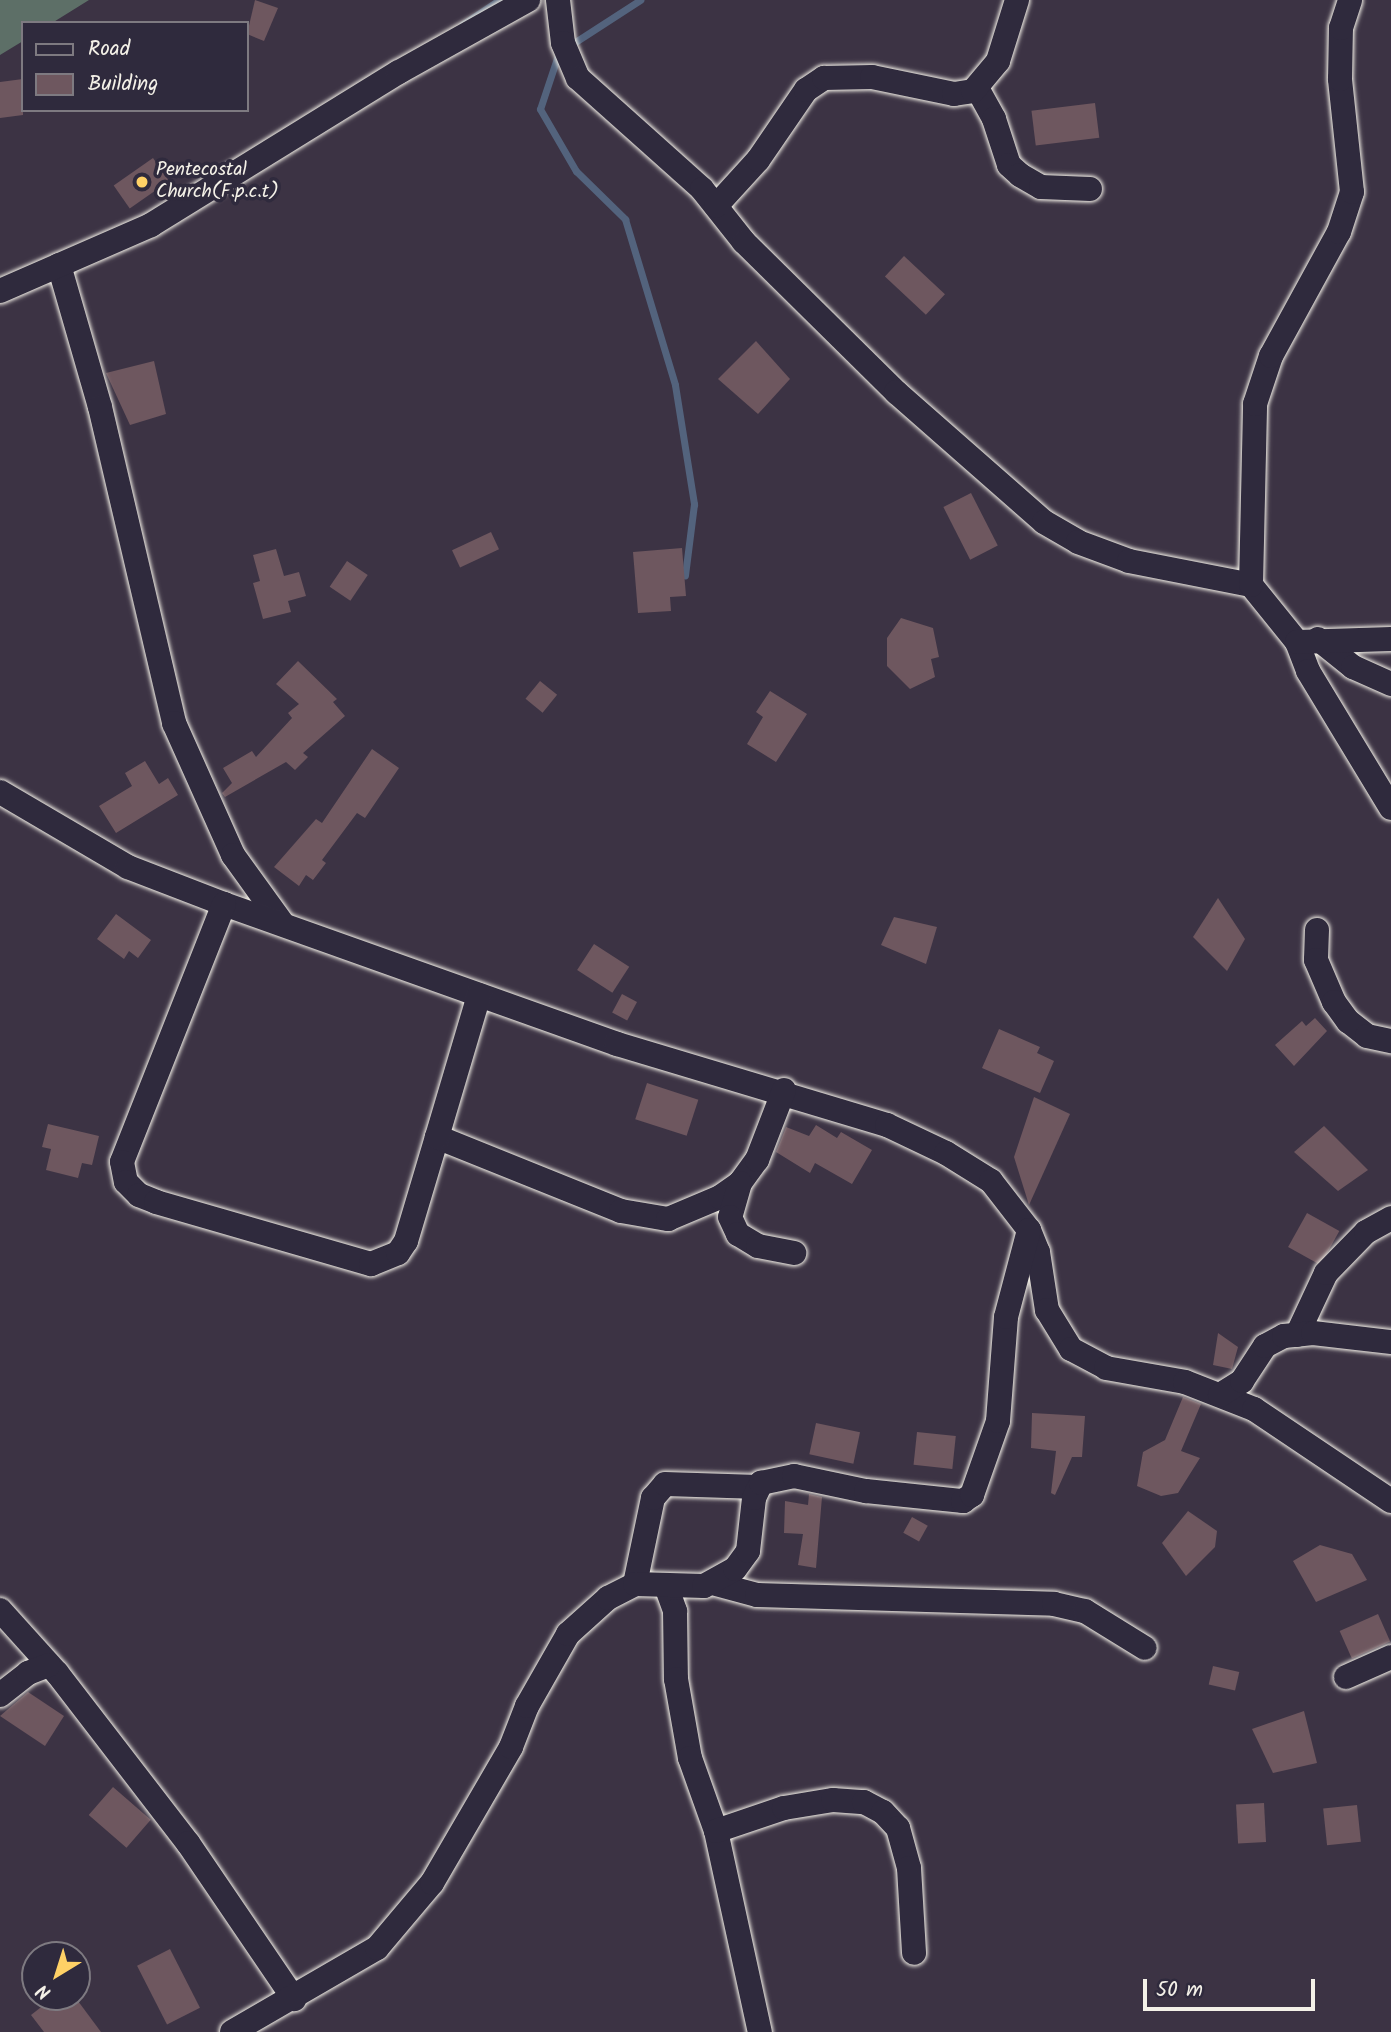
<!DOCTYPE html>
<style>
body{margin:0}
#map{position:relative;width:1391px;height:2032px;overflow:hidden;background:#3c3344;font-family:Kalam,sans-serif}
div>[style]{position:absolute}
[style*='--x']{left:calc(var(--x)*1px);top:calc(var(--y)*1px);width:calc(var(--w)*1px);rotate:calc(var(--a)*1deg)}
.green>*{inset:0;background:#5d6f67}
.stream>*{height:7px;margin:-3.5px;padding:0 3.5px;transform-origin:3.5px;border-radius:3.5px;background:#53637d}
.building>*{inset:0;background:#6e575f;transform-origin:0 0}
.roads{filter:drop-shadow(0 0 2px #f4f1e8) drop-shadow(0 0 2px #f4f1e8)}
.street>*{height:24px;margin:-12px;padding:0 12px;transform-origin:12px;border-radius:12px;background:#2f2a3d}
.dots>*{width:19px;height:19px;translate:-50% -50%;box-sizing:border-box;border:4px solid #2f2a3d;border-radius:50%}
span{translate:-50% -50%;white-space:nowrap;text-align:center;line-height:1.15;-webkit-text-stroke:7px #2f2a3d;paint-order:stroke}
.poi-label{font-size:19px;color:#f4f1e8}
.left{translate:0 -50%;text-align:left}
.legend{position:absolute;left:21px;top:21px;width:228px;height:91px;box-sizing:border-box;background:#2f2a3d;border:2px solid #7e7a81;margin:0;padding:9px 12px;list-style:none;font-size:21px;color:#f4f1e8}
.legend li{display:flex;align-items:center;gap:14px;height:35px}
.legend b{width:35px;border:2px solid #7e7a81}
.north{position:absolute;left:21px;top:1941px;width:70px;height:70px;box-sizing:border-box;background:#2f2a3d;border:2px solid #7e7a81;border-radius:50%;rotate:218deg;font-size:19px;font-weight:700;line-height:28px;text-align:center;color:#f4f1e8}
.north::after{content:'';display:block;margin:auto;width:24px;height:32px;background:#ffd166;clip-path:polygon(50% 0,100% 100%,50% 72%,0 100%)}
.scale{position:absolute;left:1143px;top:1979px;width:172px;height:32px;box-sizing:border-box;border:4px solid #f4f1e8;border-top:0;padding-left:9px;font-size:21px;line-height:24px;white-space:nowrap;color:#f4f1e8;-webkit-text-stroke:5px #2f2a3d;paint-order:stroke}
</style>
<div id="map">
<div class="green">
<div style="clip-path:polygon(0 0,89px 0,52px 23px,23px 23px,23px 41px,0 55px)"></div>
</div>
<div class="stream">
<div style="--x:462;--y:25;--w:45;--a:-34"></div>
<div style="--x:569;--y:46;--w:85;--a:-32.9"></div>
<div style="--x:559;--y:52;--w:60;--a:108.4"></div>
<div style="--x:540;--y:109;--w:72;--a:59.9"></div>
<div style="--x:576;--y:171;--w:69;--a:44.4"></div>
<div style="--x:625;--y:219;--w:173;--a:73.2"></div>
<div style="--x:675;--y:385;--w:121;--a:80.9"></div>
<div style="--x:694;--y:504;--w:72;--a:97.2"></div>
</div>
<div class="building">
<div style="clip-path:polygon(255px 0,278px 8px,264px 41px,247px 34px)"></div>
<div style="clip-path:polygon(23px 79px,23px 115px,0 118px,0 82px)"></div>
<div style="left:1095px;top:103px;width:35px;height:64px;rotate:83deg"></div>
<div style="left:153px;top:158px;width:28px;height:48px;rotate:55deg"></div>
<div style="left:904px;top:256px;width:56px;height:28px;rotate:43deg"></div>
<div style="clip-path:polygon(756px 341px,790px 379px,758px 414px,718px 379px)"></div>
<div style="clip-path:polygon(154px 361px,166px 414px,130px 425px,106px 373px)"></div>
<div style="left:971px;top:493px;width:59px;height:31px;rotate:63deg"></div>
<div style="left:491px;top:532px;width:19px;height:43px;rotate:65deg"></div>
<div style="clip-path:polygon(682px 548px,686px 596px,670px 597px,671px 611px,638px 613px,633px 552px)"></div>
<div style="clip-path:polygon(276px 549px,284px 576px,299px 572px,306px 596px,288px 601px,291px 612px,263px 619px,253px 583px,260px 581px,253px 555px)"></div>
<div style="left:347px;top:561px;width:25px;height:31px;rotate:34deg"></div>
<div style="clip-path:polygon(901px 618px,933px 628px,939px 657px,931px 659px,935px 677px,910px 689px,887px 666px,887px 638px)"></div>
<div style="clip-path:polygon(298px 661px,337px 699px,333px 702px,345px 716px,303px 753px,308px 757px,295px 770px,286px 762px,225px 797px,222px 793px,232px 783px,223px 768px,252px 751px,256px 757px,292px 718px,288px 713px,299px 704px,276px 684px)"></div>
<div style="left:540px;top:681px;width:22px;height:23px;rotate:39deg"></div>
<div style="clip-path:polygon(770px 691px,807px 714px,776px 762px,747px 744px,763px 717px,756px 712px)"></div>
<div style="clip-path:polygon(372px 749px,399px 768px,365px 818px,357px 813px,322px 860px,326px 863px,313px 880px,306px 875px,299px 886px,274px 867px,316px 819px,322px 823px)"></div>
<div style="clip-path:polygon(145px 761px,159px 784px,168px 778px,178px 795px,116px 833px,99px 806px,132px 786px,125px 773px)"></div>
<div style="clip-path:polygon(1218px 898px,1245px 939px,1227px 971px,1193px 937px)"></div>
<div style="clip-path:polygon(116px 914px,151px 940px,138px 958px,129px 951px,124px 959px,97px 939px)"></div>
<div style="clip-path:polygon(894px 917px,937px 927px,926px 964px,881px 945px)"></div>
<div style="left:594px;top:944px;width:42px;height:31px;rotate:33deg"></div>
<div style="left:622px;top:994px;width:17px;height:21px;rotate:28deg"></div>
<div style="clip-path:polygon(1315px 1018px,1327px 1031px,1294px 1066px,1275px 1045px,1302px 1021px,1306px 1026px)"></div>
<div style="clip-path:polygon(999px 1029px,1040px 1047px,1037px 1053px,1054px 1061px,1040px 1093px,982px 1068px)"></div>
<div style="left:647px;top:1083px;width:54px;height:38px;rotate:18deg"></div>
<div style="clip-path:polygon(1034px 1097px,1070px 1114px,1029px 1205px,1014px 1157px)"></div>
<div style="clip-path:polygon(48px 1124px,99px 1136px,92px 1165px,82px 1163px,78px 1178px,46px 1170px,51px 1149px,42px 1147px)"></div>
<div style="clip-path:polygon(816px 1125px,837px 1138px,841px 1132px,872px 1150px,852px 1184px,815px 1163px,810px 1173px,776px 1152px,786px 1127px,809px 1136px)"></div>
<div style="clip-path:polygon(1324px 1126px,1368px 1170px,1338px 1191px,1294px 1152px)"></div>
<div style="left:1307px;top:1213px;width:37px;height:39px;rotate:29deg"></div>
<div style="clip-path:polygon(1218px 1333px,1238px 1347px,1232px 1369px,1213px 1365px)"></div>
<div style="clip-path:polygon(1183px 1397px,1201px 1404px,1181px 1451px,1200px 1458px,1178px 1493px,1161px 1496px,1137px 1486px,1143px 1452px,1165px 1440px)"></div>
<div style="clip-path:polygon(1032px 1413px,1085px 1416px,1082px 1457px,1072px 1457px,1055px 1495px,1051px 1493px,1056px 1451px,1031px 1448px)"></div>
<div style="left:816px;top:1423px;width:45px;height:32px;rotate:12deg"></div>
<div style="left:917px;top:1432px;width:39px;height:33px;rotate:6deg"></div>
<div style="clip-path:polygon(809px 1494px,822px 1497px,816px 1568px,798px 1565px,803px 1534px,784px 1533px,785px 1501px,808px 1505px)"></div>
<div style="clip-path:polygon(1188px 1511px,1217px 1531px,1215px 1547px,1186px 1576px,1162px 1543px)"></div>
<div style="left:912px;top:1517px;width:18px;height:18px;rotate:29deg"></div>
<div style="clip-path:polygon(1320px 1545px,1352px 1554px,1367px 1580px,1316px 1602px,1293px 1561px)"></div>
<div style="left:1378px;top:1614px;width:30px;height:42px;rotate:66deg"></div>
<div style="left:1213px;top:1666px;width:27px;height:19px;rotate:13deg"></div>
<div style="clip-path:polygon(28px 1692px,64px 1716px,45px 1746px,0 1716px)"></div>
<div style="clip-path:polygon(1304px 1711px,1317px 1763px,1273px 1773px,1252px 1729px)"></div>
<div style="left:113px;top:1787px;width:50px;height:37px;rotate:41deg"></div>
<div style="left:1264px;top:1803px;width:39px;height:28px;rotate:87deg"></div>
<div style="left:1357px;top:1805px;width:37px;height:34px;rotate:84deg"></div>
<div style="left:170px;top:1949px;width:66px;height:37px;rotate:63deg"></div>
<div style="clip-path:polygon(54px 1997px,75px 1997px,101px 2032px,44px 2032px,31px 2015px)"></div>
</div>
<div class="roads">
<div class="street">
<div style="--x:558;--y:0;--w:43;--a:83.4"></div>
<div style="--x:563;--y:43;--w:38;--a:67"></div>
<div style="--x:578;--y:78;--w:166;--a:41.8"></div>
<div style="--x:702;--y:189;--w:68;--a:51.6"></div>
<div style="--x:744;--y:242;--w:214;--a:44.6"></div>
<div style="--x:896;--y:392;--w:197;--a:41.3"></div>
<div style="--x:1044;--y:522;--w:39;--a:30"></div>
<div style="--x:1078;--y:542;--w:54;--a:20.4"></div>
<div style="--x:1129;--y:561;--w:124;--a:11.1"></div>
<div style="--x:1251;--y:585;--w:73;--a:51.1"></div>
<div style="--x:1297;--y:642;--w:31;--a:69"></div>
<div style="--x:1308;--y:671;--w:160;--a:58.8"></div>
<div style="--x:977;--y:88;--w:35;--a:61"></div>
<div style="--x:994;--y:119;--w:48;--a:71.9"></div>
<div style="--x:1009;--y:165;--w:15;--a:42"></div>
<div style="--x:1020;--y:175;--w:24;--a:30"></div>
<div style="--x:1041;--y:187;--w:49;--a:2.3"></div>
<div style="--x:716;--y:206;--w:62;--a:-47.6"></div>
<div style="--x:758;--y:160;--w:85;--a:-55.6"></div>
<div style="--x:806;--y:90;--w:22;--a:-34"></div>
<div style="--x:824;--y:78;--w:48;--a:-1.2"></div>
<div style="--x:872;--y:77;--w:84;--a:11.7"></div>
<div style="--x:954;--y:94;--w:19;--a:-9"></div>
<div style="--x:973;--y:91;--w:39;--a:-50"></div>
<div style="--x:998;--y:61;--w:64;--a:-72.7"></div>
<div style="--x:59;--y:265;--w:148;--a:73.9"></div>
<div style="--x:100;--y:407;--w:325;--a:76.8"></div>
<div style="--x:174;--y:723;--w:145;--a:65.9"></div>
<div style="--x:233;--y:855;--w:84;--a:54.2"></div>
<div style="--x:0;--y:291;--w:165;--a:-23.6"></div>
<div style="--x:151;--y:225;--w:291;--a:-31.7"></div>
<div style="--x:399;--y:72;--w:148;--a:-29.2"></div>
<div style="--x:1251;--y:585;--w:181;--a:-88.7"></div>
<div style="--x:1255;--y:404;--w:51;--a:-71.6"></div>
<div style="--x:1271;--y:356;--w:141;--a:-61.3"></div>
<div style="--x:1339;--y:232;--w:42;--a:-72"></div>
<div style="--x:1352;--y:192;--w:114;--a:-96.1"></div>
<div style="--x:1340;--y:79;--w:51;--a:-88.9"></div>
<div style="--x:1341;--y:28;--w:29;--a:-72"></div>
<div style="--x:1318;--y:639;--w:45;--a:38.7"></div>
<div style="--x:1353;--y:667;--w:42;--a:24.1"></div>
<div style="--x:1297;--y:642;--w:94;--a:-1.8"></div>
<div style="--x:0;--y:792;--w:148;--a:30.4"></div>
<div style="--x:128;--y:867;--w:103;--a:21.1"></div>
<div style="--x:224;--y:904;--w:417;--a:19.6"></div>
<div style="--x:617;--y:1044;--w:282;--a:16.7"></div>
<div style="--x:887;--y:1125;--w:65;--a:25.4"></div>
<div style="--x:946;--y:1153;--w:53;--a:31.9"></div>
<div style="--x:991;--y:1181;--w:62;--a:52.2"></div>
<div style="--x:1029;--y:1230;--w:24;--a:68"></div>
<div style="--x:1038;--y:1252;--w:59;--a:81.2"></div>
<div style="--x:1047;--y:1310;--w:46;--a:58.4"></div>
<div style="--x:1071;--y:1349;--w:40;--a:28"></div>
<div style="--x:1106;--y:1368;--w:80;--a:10"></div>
<div style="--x:1185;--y:1382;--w:74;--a:21.4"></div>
<div style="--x:1254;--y:1409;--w:165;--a:33.9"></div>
<div style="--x:224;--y:904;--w:277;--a:111.6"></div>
<div style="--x:122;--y:1162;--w:20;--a:79"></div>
<div style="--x:126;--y:1182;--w:18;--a:45"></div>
<div style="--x:139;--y:1195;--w:18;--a:22"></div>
<div style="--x:156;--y:1202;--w:224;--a:16.1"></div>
<div style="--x:371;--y:1264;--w:29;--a:-22"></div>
<div style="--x:398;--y:1253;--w:14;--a:-56"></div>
<div style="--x:406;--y:1241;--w:109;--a:-73.4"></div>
<div style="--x:437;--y:1137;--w:198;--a:21.9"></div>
<div style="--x:621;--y:1211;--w:48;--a:9.7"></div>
<div style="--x:668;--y:1219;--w:56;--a:-22.9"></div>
<div style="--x:720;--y:1197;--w:24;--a:-35"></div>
<div style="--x:740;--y:1183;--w:29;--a:-54"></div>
<div style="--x:757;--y:1160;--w:75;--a:-68.9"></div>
<div style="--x:1317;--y:930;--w:30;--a:92"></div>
<div style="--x:1316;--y:960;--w:46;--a:66.8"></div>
<div style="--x:1334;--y:1002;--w:24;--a:54"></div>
<div style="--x:1348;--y:1021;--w:24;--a:38"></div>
<div style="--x:1367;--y:1036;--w:25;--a:12"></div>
<div style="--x:437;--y:1137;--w:148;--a:-73.5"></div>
<div style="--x:740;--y:1183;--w:35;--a:106"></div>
<div style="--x:730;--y:1217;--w:19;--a:65"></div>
<div style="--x:738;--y:1234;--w:23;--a:31"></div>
<div style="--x:758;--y:1246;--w:37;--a:11"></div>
<div style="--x:1297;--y:1335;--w:68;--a:-64.9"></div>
<div style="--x:1326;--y:1273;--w:57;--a:-45.7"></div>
<div style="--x:1366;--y:1232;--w:29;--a:-29"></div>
<div style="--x:1220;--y:1395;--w:26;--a:-32"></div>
<div style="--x:1242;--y:1381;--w:42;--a:-56.7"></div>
<div style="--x:1265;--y:1346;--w:21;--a:-28"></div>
<div style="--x:1284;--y:1336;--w:29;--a:-6"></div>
<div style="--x:1313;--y:1333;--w:79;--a:6.6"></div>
<div style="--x:712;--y:1583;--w:47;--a:14.9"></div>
<div style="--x:757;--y:1595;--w:297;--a:1.7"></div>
<div style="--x:1054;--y:1604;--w:32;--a:13"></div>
<div style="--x:1085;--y:1611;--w:70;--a:31.7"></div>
<div style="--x:635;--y:1584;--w:88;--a:-78.2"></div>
<div style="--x:653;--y:1498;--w:18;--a:-49"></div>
<div style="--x:665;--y:1484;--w:94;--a:1.8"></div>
<div style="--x:666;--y:1586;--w:27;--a:70"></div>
<div style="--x:675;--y:1611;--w:68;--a:89.2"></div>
<div style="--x:676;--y:1679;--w:80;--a:80"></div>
<div style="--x:690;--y:1758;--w:77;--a:70.4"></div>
<div style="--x:716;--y:1831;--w:206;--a:77.7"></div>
<div style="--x:0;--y:1610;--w:85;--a:47.9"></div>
<div style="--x:57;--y:1673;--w:215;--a:52.4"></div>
<div style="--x:188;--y:1843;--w:189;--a:55.8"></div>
<div style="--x:1346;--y:1677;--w:49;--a:-24"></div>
<div style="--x:0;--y:1695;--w:36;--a:-38"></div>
<div style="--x:28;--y:1673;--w:22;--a:-21"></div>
<div style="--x:716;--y:1831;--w:72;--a:-18.7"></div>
<div style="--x:784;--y:1808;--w:50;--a:-9.3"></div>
<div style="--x:833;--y:1800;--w:31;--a:4"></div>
<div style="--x:864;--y:1802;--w:21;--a:28"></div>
<div style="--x:883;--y:1812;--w:22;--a:47"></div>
<div style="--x:898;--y:1828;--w:41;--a:74.6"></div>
<div style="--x:909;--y:1868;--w:85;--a:86.6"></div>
<div style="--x:232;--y:2032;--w:168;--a:-30.1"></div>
<div style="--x:377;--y:1948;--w:85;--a:-49.8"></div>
<div style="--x:432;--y:1883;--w:157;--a:-59.8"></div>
<div style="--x:511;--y:1747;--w:44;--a:-68.7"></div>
<div style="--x:527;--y:1706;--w:83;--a:-60.3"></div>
<div style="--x:568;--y:1634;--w:54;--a:-42"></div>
<div style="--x:608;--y:1598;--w:30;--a:-27"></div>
<div style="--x:635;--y:1584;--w:69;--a:1.7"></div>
<div style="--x:704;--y:1586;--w:35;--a:-29"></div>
<div style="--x:735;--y:1569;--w:22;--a:-54"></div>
<div style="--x:748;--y:1551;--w:53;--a:-83.5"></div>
<div style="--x:754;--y:1498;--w:17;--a:-65"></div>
<div style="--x:761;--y:1483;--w:34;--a:-12"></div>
<div style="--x:794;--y:1476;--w:74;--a:11.8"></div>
<div style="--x:866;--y:1491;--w:98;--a:5.9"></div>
<div style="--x:963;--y:1501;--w:11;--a:-34"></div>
<div style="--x:972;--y:1495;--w:78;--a:-70.6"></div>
<div style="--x:998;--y:1421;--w:104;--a:-85.6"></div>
<div style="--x:1006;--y:1317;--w:90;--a:-75.2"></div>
</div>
</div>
<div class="dots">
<div style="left:142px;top:182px;background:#ffd166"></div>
</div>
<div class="poi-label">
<span class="left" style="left:156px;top:182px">Pentecostal<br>Church(F.p.c.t)</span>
</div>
<ul class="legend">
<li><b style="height:9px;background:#2f2a3d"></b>Road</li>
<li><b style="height:19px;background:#6e575f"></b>Building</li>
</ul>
<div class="north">N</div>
<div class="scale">50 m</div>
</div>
